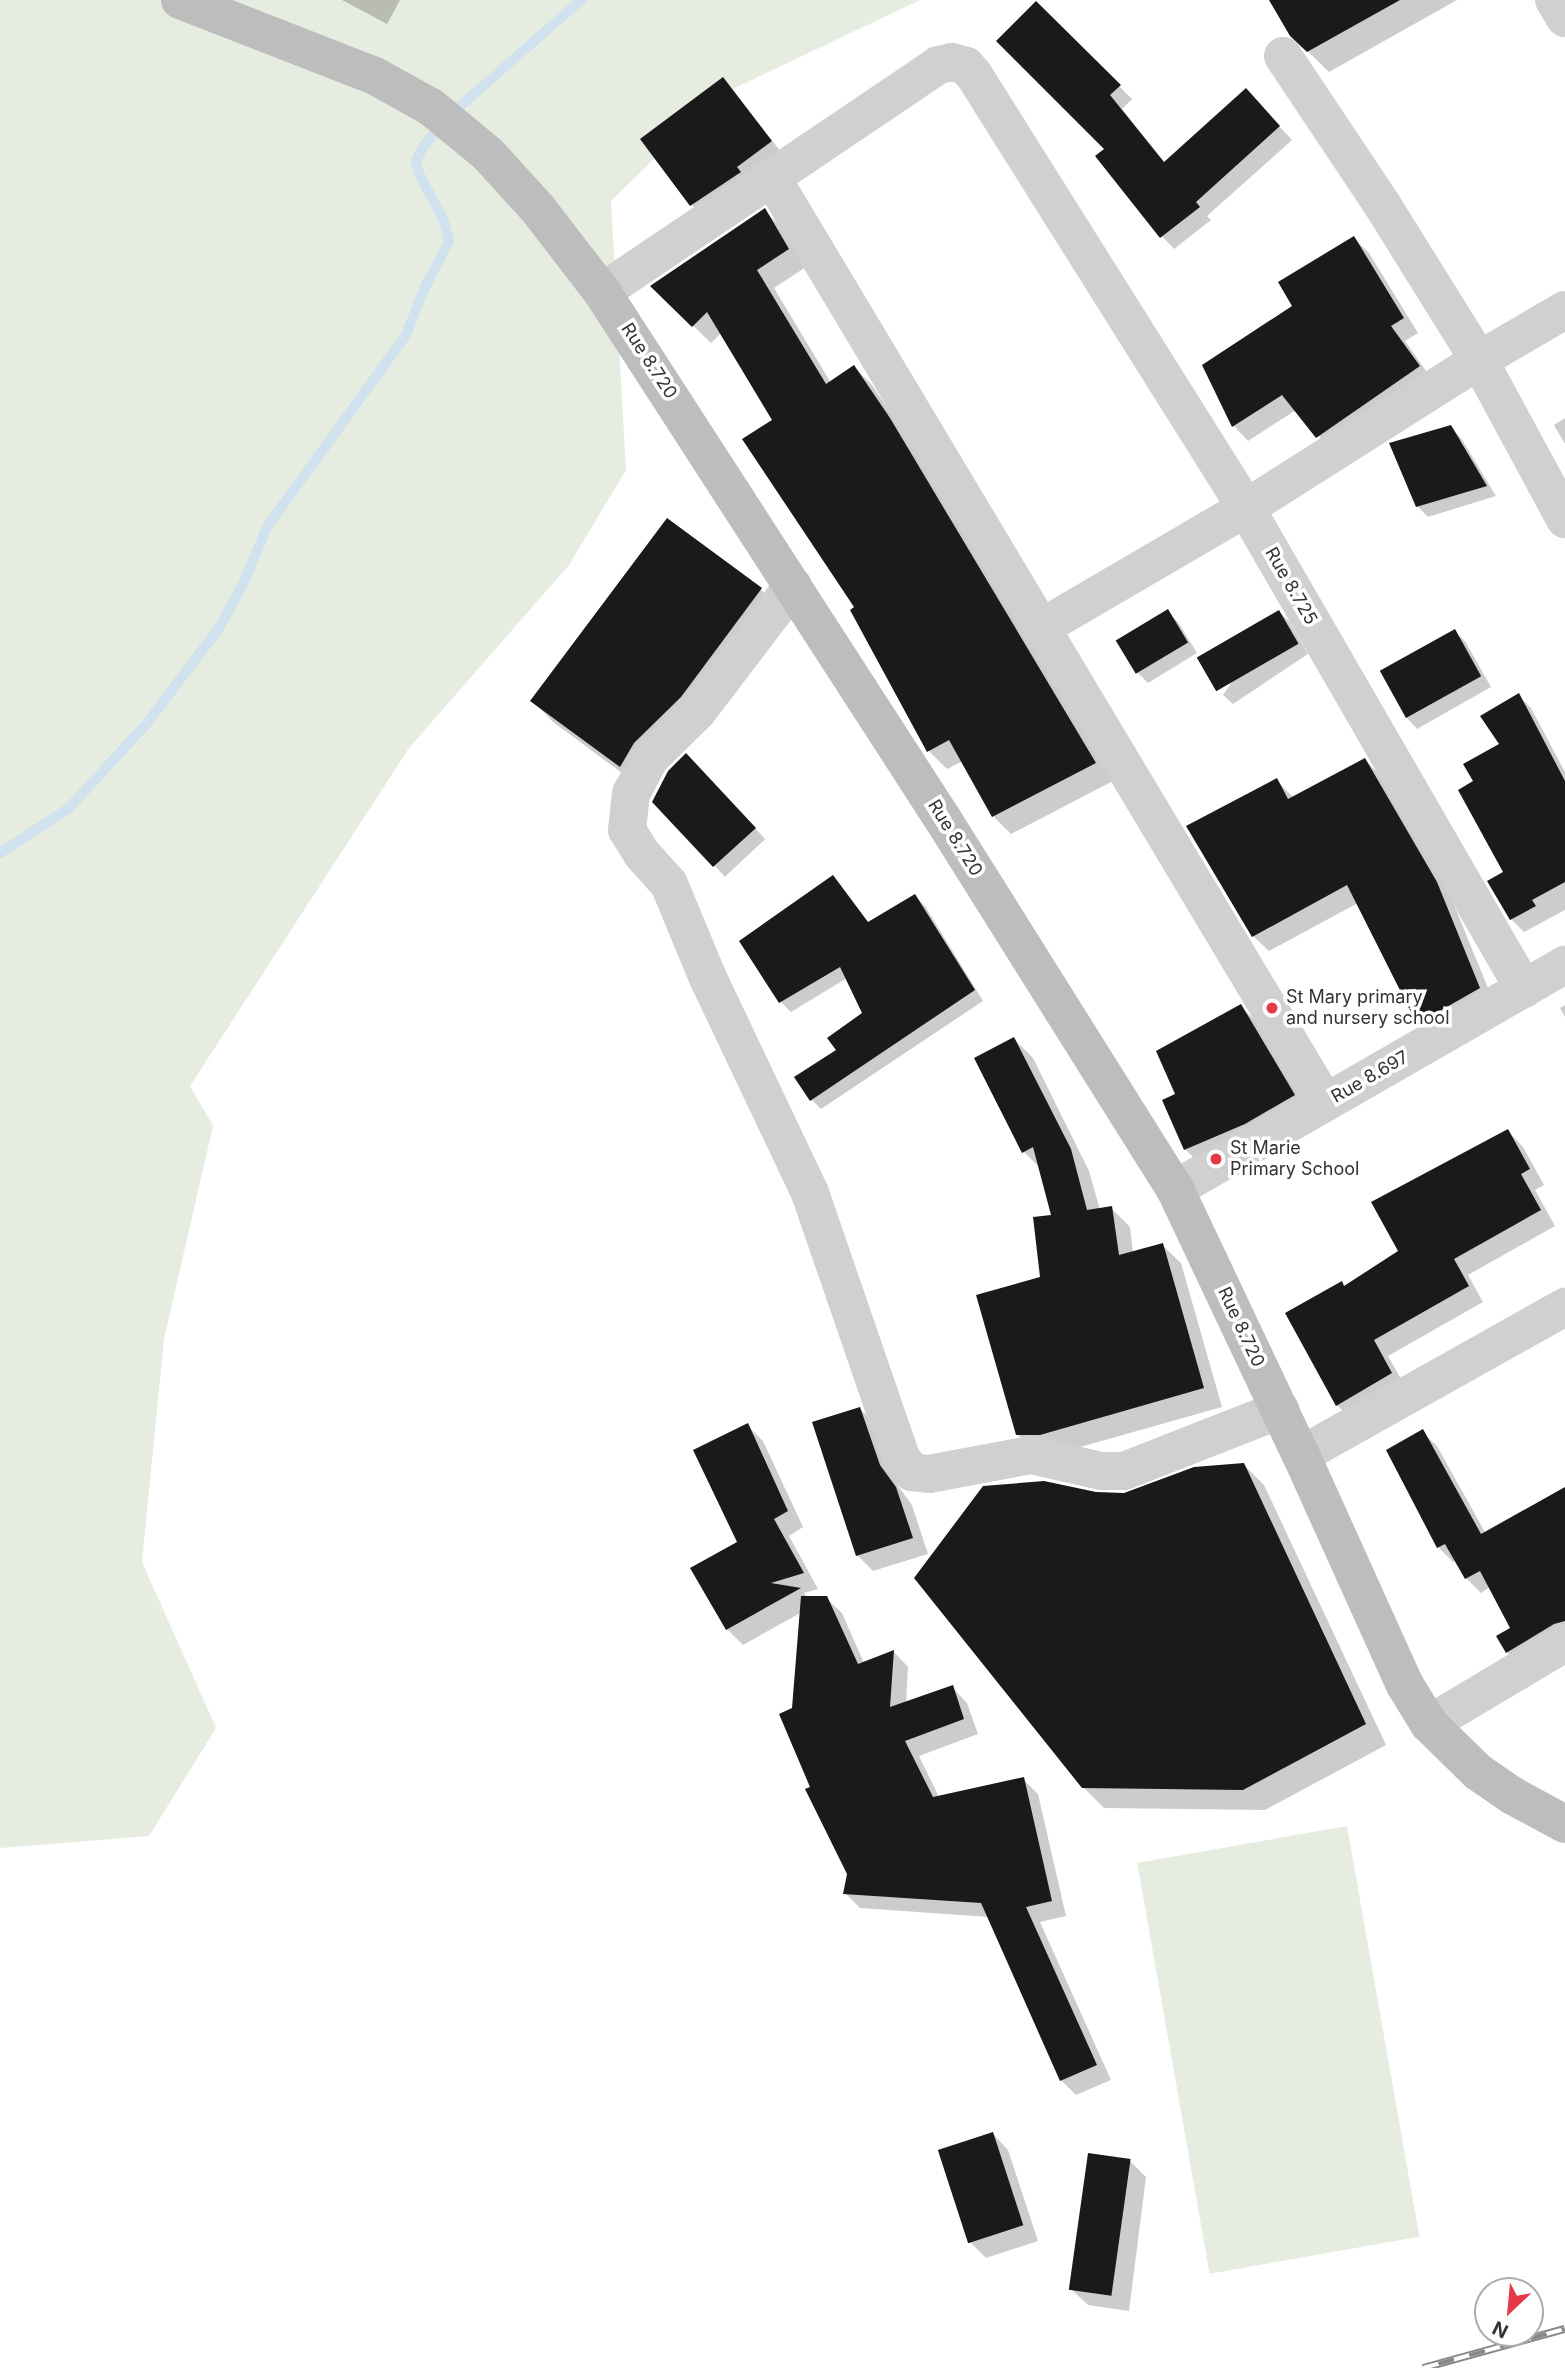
<!DOCTYPE html>
<style>
body{margin:0}
#map{position:relative;width:1565px;height:2368px;overflow:hidden;background:#fff;font-family:Inter,sans-serif}
div>[style]{position:absolute}
[style*='--x']{left:calc(var(--x)*1px);top:calc(var(--y)*1px);width:calc(var(--w)*1px);rotate:calc(var(--a)*1deg)}
.green>*{inset:0;background:#e6ecdf;transform-origin:0 0}
.shadow>*{inset:0;background:#0003;transform-origin:0 0}
.stream>*{height:10px;margin:-5px;padding:0 5px;transform-origin:5px;border-radius:5px;background:#cfe2ee}
.building>*{inset:0;background:#1a1a1a;transform-origin:0 0}
.minor>*{height:38px;margin:-19px;padding:0 19px;transform-origin:19px;border-radius:19px;background:#d0d0d0}
.secondary>*{height:38px;margin:-19px;padding:0 19px;transform-origin:19px;border-radius:19px;background:#bdbdbd}
.rail>*{height:8px;margin-top:-4px;transform-origin:0;background:repeating-linear-gradient(90deg,#fff 0 16px,#888 0 32px);box-sizing:border-box;border-block:2px solid #888}
.dots>*{width:19px;height:19px;translate:-50% -50%;box-sizing:border-box;border:4px solid #fff;border-radius:50%}
span{translate:-50% -50%;white-space:nowrap;text-align:center;line-height:1.15;-webkit-text-stroke:7px #fff;paint-order:stroke}
.street-label{font-size:18px;color:#333}
.poi-label{font-size:18px;color:#333}
.left{translate:0 -50%;text-align:left}
.north{position:absolute;left:1474px;top:2277px;width:70px;height:70px;box-sizing:border-box;background:#fff;border:2px solid #adadad;border-radius:50%;rotate:206deg;font-size:19px;font-weight:700;line-height:28px;text-align:center;color:#333}
.north::after{content:'';display:block;margin:auto;width:24px;height:32px;background:#e63946;clip-path:polygon(50% 0,100% 100%,50% 72%,0 100%)}
</style>
<div id="map">
<div class="green">
<div style="clip-path:polygon(0 0,920px 0,718px 96px,611px 201px,626px 470px,569px 565px,409px 748px,190px 1086px,213px 1126px,164px 1339px,142px 1562px,216px 1728px,149px 1836px,0 1848px)"></div>
<div style="left:1347px;top:1826px;width:417px;height:213px;rotate:80deg"></div>
</div>
<div class="shadow">
<div style="clip-path:polygon(342px 0,400px 0,387px 24px)"></div>
<div style="clip-path:polygon(1271px 0,1457px 0,1329px 72px,1291px 35px)"></div>
<div style="clip-path:polygon(1036px 3px,1132px 99px,1122px 109px,1165px 163px,1258px 103px,1292px 140px,1207px 216px,1211px 220px,1174px 249px,1162px 236px,1107px 149px)"></div>
<div style="clip-path:polygon(723px 79px,786px 158px,708px 220px,692px 205px)"></div>
<div style="clip-path:polygon(765px 211px,783px 229px,806px 267px,774px 288px,831px 383px,854px 367px,872px 385px,908px 438px,1113px 781px,1011px 834px,993px 816px,963px 761px,947px 769px,929px 751px,852px 610px,857px 608px,774px 420px,721px 333px,711px 343px,652px 286px)"></div>
<div style="clip-path:polygon(1354px 238px,1369px 253px,1418px 333px,1405px 341px,1433px 381px,1332px 451px,1296px 410px,1248px 441px,1234px 426px,1204px 365px,1295px 306px)"></div>
<div style="clip-path:polygon(1565px 418px,1565px 444px,1554px 425px)"></div>
<div style="clip-path:polygon(1450px 427px,1461px 438px,1496px 496px,1428px 517px,1417px 506px)"></div>
<div style="clip-path:polygon(667px 521px,761px 590px,782px 610px,641px 787px,553px 722px,533px 701px)"></div>
<div style="clip-path:polygon(1167px 612px,1178px 622px,1197px 653px,1148px 683px,1137px 672px)"></div>
<div style="clip-path:polygon(1279px 612px,1289px 621px,1308px 654px,1233px 704px,1223px 695px)"></div>
<div style="clip-path:polygon(1454px 631px,1465px 641px,1491px 687px,1417px 729px,1407px 718px,1382px 673px)"></div>
<div style="clip-path:polygon(1519px 696px,1531px 708px,1565px 772px,1565px 910px,1524px 932px,1511px 919px,1489px 882px,1505px 872px,1476px 782px,1502px 745px)"></div>
<div style="clip-path:polygon(1365px 760px,1380px 775px,1452px 900px,1495px 1005px,1434px 1039px,1418px 1023px,1358px 903px,1269px 951px,1253px 936px,1276px 780px,1294px 798px)"></div>
<div style="left:697px;top:766px;width:100px;height:55px;rotate:47deg"></div>
<div style="clip-path:polygon(833px 877px,872px 930px,915px 896px,925px 906px,983px 1001px,821px 1109px,811px 1099px,838px 1051px,865px 1014px,847px 978px,791px 1012px,781px 1002px)"></div>
<div style="clip-path:polygon(1565px 1005px,1565px 1017px,1560px 1008px)"></div>
<div style="clip-path:polygon(1240px 1006px,1254px 1019px,1307px 1109px,1198px 1162px,1185px 1149px,1178px 1095px)"></div>
<div style="clip-path:polygon(1014px 1039px,1033px 1058px,1089px 1171px,1100px 1210px,1111px 1208px,1130px 1227px,1133px 1253px,1162px 1245px,1181px 1263px,1222px 1407px,1059px 1453px,1037px 1453px,1018px 1435px,1054px 1216px,1041px 1169px,1024px 1152px)"></div>
<div style="clip-path:polygon(1508px 1131px,1523px 1147px,1544px 1185px,1535px 1190px,1555px 1226px,1468px 1275px,1483px 1302px,1388px 1356px,1406px 1388px,1352px 1420px,1337px 1405px,1400px 1252px)"></div>
<div style="clip-path:polygon(860px 1409px,876px 1424px,896px 1483px,912px 1505px,928px 1554px,873px 1571px,857px 1555px)"></div>
<div style="clip-path:polygon(748px 1426px,763px 1441px,803px 1527px,789px 1536px,818px 1589px,804px 1593px,808px 1598px,826px 1598px,842px 1613px,864px 1663px,894px 1652px,908px 1667px,906px 1704px,952px 1687px,967px 1703px,978px 1734px,919px 1756px,939px 1797px,1023px 1779px,1038px 1794px,1066px 1916px,1040px 1922px,1111px 2080px,1076px 2095px,1061px 2080px,989px 1917px,860px 1908px,845px 1893px,849px 1874px,812px 1788px,794px 1709px,802px 1612px,743px 1645px,727px 1629px,740px 1543px)"></div>
<div style="clip-path:polygon(1422px 1432px,1437px 1446px,1486px 1534px,1565px 1489px,1565px 1642px,1521px 1666px,1507px 1652px,1513px 1629px,1490px 1587px,1481px 1593px,1466px 1578px,1456px 1560px,1453px 1562px,1438px 1547px,1388px 1451px)"></div>
<div style="clip-path:polygon(1243px 1464px,1264px 1485px,1386px 1745px,1265px 1810px,1104px 1808px,1083px 1787px,1096px 1494px,1125px 1495px)"></div>
<div style="clip-path:polygon(993px 2134px,1008px 2150px,1038px 2241px,986px 2258px,970px 2242px)"></div>
<div style="clip-path:polygon(1130px 2161px,1146px 2177px,1129px 2311px,1088px 2305px,1072px 2290px)"></div>
</div>
<div class="stream">
<div style="--x:0;--y:853;--w:82;--a:-33.1"></div>
<div style="--x:69;--y:808;--w:117;--a:-47.4"></div>
<div style="--x:148;--y:722;--w:118;--a:-52.9"></div>
<div style="--x:219;--y:628;--w:52;--a:-61.5"></div>
<div style="--x:244;--y:582;--w:60;--a:-67.3"></div>
<div style="--x:267;--y:527;--w:237;--a:-54.1"></div>
<div style="--x:406;--y:335;--w:52;--a:-68.4"></div>
<div style="--x:425;--y:287;--w:52;--a:-62.4"></div>
<div style="--x:449;--y:241;--w:23;--a:-105"></div>
<div style="--x:443;--y:219;--w:49;--a:-118.1"></div>
<div style="--x:420;--y:176;--w:16;--a:-105"></div>
<div style="--x:416;--y:161;--w:16;--a:-63"></div>
<div style="--x:423;--y:147;--w:40;--a:-50"></div>
<div style="--x:449;--y:116;--w:176;--a:-41.3"></div>
</div>
<div class="building">
<div style="clip-path:polygon(1269px 0,1400px 0,1307px 52px,1290px 36px)"></div>
<div style="clip-path:polygon(1036px 1px,1121px 85px,1110px 95px,1164px 162px,1246px 88px,1280px 126px,1196px 202px,1200px 207px,1160px 238px,1095px 156px,1104px 149px,996px 41px)"></div>
<div style="clip-path:polygon(723px 77px,772px 141px,737px 167px,741px 172px,690px 206px,640px 139px)"></div>
<div style="clip-path:polygon(765px 208px,789px 249px,757px 270px,826px 384px,854px 365px,890px 418px,1096px 763px,992px 817px,949px 740px,927px 752px,850px 610px,854px 607px,742px 439px,772px 420px,707px 312px,692px 327px,650px 286px)"></div>
<div style="clip-path:polygon(1354px 236px,1404px 318px,1391px 326px,1420px 366px,1316px 438px,1282px 395px,1232px 427px,1202px 365px,1292px 306px,1278px 282px)"></div>
<div style="clip-path:polygon(1451px 425px,1487px 486px,1416px 507px,1389px 443px)"></div>
<div style="clip-path:polygon(667px 518px,762px 588px,681px 697px,634px 743px,620px 767px,530px 701px)"></div>
<div style="left:1168px;top:609px;width:39px;height:61px;rotate:59deg"></div>
<div style="left:1279px;top:610px;width:39px;height:95px;rotate:60deg"></div>
<div style="left:1455px;top:629px;width:54px;height:86px;rotate:61deg"></div>
<div style="clip-path:polygon(1519px 693px,1565px 781px,1565px 882px,1532px 900px,1536px 906px,1510px 920px,1487px 881px,1503px 872px,1458px 790px,1473px 781px,1463px 764px,1499px 744px,1480px 716px)"></div>
<div style="clip-path:polygon(686px 753px,756px 828px,713px 867px,652px 802px,668px 771px)"></div>
<div style="clip-path:polygon(1365px 758px,1437px 882px,1480px 988px,1417px 1024px,1347px 885px,1252px 937px,1186px 826px,1277px 778px,1288px 799px)"></div>
<div style="clip-path:polygon(833px 875px,868px 922px,915px 894px,975px 990px,810px 1101px,794px 1077px,836px 1050px,827px 1038px,862px 1013px,840px 967px,779px 1003px,739px 941px)"></div>
<div style="clip-path:polygon(1241px 1004px,1295px 1095px,1245px 1124px,1184px 1150px,1162px 1100px,1175px 1094px,1156px 1051px)"></div>
<div style="clip-path:polygon(1014px 1037px,1071px 1149px,1087px 1210px,1112px 1206px,1119px 1255px,1163px 1243px,1204px 1388px,1040px 1435px,1016px 1435px,976px 1295px,1040px 1277px,1033px 1217px,1051px 1215px,1033px 1147px,1022px 1153px,974px 1058px)"></div>
<div style="clip-path:polygon(1508px 1129px,1530px 1169px,1521px 1174px,1541px 1210px,1454px 1259px,1469px 1286px,1374px 1340px,1392px 1373px,1336px 1406px,1285px 1313px,1342px 1281px,1344px 1286px,1398px 1251px,1371px 1202px)"></div>
<div style="clip-path:polygon(860px 1407px,880px 1465px,896px 1487px,913px 1538px,856px 1556px,812px 1422px)"></div>
<div style="clip-path:polygon(748px 1423px,788px 1511px,774px 1519px,804px 1573px,771px 1583px,801px 1588px,726px 1630px,690px 1568px,737px 1542px,693px 1450px)"></div>
<div style="clip-path:polygon(1423px 1429px,1481px 1534px,1565px 1487px,1565px 1621px,1554px 1624px,1506px 1653px,1496px 1636px,1510px 1628px,1480px 1571px,1465px 1579px,1445px 1544px,1437px 1548px,1386px 1450px)"></div>
<div style="clip-path:polygon(1244px 1463px,1366px 1724px,1243px 1790px,1082px 1788px,914px 1578px,983px 1486px,1044px 1481px,1096px 1492px,1124px 1493px,1194px 1467px)"></div>
<div style="clip-path:polygon(801px 1596px,827px 1596px,858px 1664px,894px 1650px,890px 1707px,953px 1685px,964px 1719px,905px 1741px,933px 1797px,1024px 1777px,1052px 1901px,1026px 1907px,1097px 2065px,1060px 2081px,981px 1903px,843px 1894px,847px 1874px,805px 1789px,810px 1787px,779px 1714px,792px 1708px)"></div>
<div style="left:993px;top:2132px;width:98px;height:58px;rotate:72deg"></div>
<div style="left:1088px;top:2153px;width:43px;height:138px;rotate:8deg"></div>
</div>
<div class="minor">
<div style="--x:1554;--y:0;--w:21;--a:59"></div>
<div style="--x:1283;--y:56;--w:180;--a:56.3"></div>
<div style="--x:1383;--y:206;--w:181;--a:58.1"></div>
<div style="--x:1479;--y:360;--w:181;--a:61.6"></div>
<div style="--x:772;--y:178;--w:1077;--a:59.1"></div>
<div style="--x:602;--y:292;--w:405;--a:-34"></div>
<div style="--x:938;--y:65;--w:14;--a:-12"></div>
<div style="--x:952;--y:62;--w:15;--a:16"></div>
<div style="--x:966;--y:66;--w:12;--a:48"></div>
<div style="--x:974;--y:75;--w:511;--a:57.86"></div>
<div style="--x:1246;--y:508;--w:238;--a:149.7"></div>
<div style="--x:793;--y:586;--w:158;--a:127.3"></div>
<div style="--x:697;--y:712;--w:66;--a:135.6"></div>
<div style="--x:650;--y:758;--w:40;--a:118"></div>
<div style="--x:631;--y:793;--w:37;--a:96"></div>
<div style="--x:627;--y:830;--w:28;--a:58"></div>
<div style="--x:642;--y:854;--w:40;--a:48"></div>
<div style="--x:669;--y:884;--w:102;--a:67.5"></div>
<div style="--x:708;--y:978;--w:238;--a:64.6"></div>
<div style="--x:810;--y:1193;--w:280;--a:71"></div>
<div style="--x:901;--y:1458;--w:18;--a:52"></div>
<div style="--x:912;--y:1472;--w:17;--a:7"></div>
<div style="--x:929;--y:1474;--w:104;--a:-10.6"></div>
<div style="--x:1031;--y:1455;--w:72;--a:12.9"></div>
<div style="--x:1101;--y:1471;--w:23;--a:0"></div>
<div style="--x:1124;--y:1471;--w:168;--a:-21.4"></div>
<div style="--x:1524;--y:989;--w:556;--a:-120.03"></div>
<div style="--x:1246;--y:508;--w:276;--a:-32.4"></div>
<div style="--x:1479;--y:360;--w:99;--a:-30.2"></div>
<div style="--x:1175;--y:1189;--w:450;--a:-29.9"></div>
<div style="--x:1301;--y:1455;--w:303;--a:-29.3"></div>
<div style="--x:1429;--y:1724;--w:158;--a:-30.8"></div>
</div>
<div class="secondary">
<div style="--x:180;--y:0;--w:209;--a:21.3"></div>
<div style="--x:375;--y:76;--w:64;--a:29"></div>
<div style="--x:431;--y:107;--w:74;--a:39.5"></div>
<div style="--x:488;--y:154;--w:74;--a:47.7"></div>
<div style="--x:538;--y:209;--w:105;--a:52.4"></div>
<div style="--x:602;--y:292;--w:630;--a:57.12"></div>
<div style="--x:944;--y:821;--w:434;--a:57.9"></div>
<div style="--x:1175;--y:1189;--w:294;--a:64.7"></div>
<div style="--x:1301;--y:1455;--w:252;--a:65.7"></div>
<div style="--x:1405;--y:1685;--w:46;--a:58.4"></div>
<div style="--x:1429;--y:1724;--w:69;--a:44.4"></div>
<div style="--x:1478;--y:1772;--w:42;--a:34.4"></div>
<div style="--x:1513;--y:1796;--w:59;--a:28.3"></div>
</div>
<div class="rail">
<div style="--x:1423;--y:2368;--w:147;--a:-15.4"></div>
</div>
<div class="dots">
<div style="left:1272px;top:1008px;background:#e63946"></div>
<div style="left:1216px;top:1159px;background:#e63946"></div>
</div>
<div class="street-label">
<span style="left:649px;top:361px;rotate:57deg">Rue 8.720</span>
<span style="left:1291px;top:586px;rotate:60deg">Rue 8.725</span>
<span style="left:955px;top:838px;rotate:58deg">Rue 8.720</span>
<span style="left:1370px;top:1077px;rotate:-30deg">Rue 8.697</span>
<span style="left:1241px;top:1327px;rotate:65deg">Rue 8.720</span>
</div>
<div class="poi-label">
<span class="left" style="left:1286px;top:1008px">St Mary primary<br>and nursery school</span>
<span class="left" style="left:1230px;top:1159px">St Marie<br>Primary School</span>
</div>
<div class="north">N</div>
</div>
